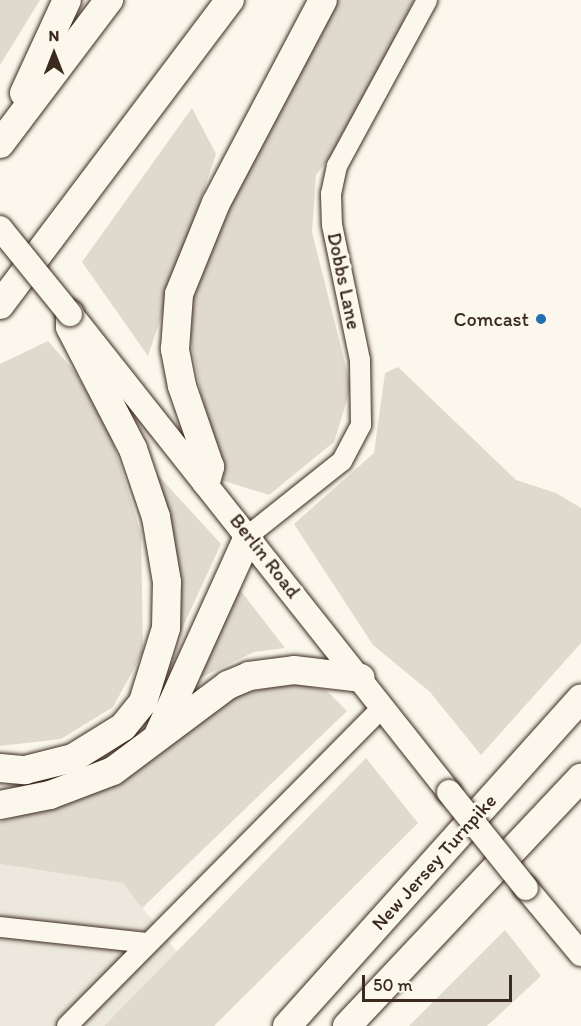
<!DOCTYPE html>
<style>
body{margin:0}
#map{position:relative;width:581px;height:1026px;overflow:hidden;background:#fbf7ec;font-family:Itim,sans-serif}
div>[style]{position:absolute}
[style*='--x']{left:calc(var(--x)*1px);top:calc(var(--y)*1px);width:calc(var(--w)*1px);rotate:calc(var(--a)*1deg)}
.built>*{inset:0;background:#ede8dd}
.green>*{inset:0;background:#dfd9ce}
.roads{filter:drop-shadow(0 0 2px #3b2a1e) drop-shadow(0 0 2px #3b2a1e)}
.minor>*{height:20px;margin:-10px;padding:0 10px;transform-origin:10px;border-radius:10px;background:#fbf7ec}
.major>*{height:24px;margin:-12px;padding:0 12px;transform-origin:12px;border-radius:12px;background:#fbf7ec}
.highway>*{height:28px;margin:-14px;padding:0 14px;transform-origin:14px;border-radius:14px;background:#fbf7ec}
.bridges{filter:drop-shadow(0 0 2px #3b2a1e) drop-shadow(0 0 2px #3b2a1e)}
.major-bridge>*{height:24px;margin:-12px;padding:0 12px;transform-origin:12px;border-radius:12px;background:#fbf7ec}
.dots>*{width:16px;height:16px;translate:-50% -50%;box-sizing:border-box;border:3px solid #fbf7ec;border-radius:50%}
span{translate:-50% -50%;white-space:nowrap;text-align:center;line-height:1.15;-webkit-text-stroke:6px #fbf7ec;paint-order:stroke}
.street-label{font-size:20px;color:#3b2a1e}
.poi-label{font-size:20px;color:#3b2a1e}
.right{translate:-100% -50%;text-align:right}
.north{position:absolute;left:24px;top:24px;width:60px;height:60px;-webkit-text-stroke:4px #fbf7ec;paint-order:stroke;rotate:0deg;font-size:16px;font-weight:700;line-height:24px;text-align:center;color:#3b2a1e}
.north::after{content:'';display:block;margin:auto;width:21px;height:27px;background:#3b2a1e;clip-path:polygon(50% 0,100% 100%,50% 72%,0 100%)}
.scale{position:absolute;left:362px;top:975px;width:150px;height:27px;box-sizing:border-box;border:3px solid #3b2a1e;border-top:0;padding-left:8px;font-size:18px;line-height:21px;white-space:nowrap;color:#3b2a1e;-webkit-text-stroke:4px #fbf7ec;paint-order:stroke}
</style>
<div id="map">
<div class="built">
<div style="clip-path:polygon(0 864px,123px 883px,177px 952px,104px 1026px,0 1026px)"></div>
</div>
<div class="green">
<div style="clip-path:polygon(0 0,40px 0,0 65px)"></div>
<div style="clip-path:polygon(336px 0,414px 0,342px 141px,316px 175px,312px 232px,351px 387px,334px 442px,269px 495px,218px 479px,184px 307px,224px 207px)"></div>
<div style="clip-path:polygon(192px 108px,216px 154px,148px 356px,82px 262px)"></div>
<div style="clip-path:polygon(48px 341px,76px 373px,110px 433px,141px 533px,143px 652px,113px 707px,61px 739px,0 746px,0 364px)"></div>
<div style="clip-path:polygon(398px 367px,516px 480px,556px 493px,581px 508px,581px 643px,481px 755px,430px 692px,373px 645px,294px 524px,374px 453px,385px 373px)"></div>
<div style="clip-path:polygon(156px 473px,221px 544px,161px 674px,177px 573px)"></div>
<div style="clip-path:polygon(234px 582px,285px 648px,254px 652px,200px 678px)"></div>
<div style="clip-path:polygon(292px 683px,326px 690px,347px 711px,142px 908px,123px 883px,0 864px,0 822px,120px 783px,233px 696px)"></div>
<div style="clip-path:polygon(366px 758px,418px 823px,214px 1026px,104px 1026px)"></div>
<div style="clip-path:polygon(505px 930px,541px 976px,487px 1026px,409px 1026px)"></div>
</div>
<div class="roads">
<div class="minor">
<div style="--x:249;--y:535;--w:119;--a:-38.5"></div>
<div style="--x:342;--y:461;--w:41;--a:-62.2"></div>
<div style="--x:361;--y:425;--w:65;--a:-90.9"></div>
<div style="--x:360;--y:360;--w:138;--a:-101.7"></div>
<div style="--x:332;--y:225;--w:31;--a:-92"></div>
<div style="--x:331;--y:194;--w:29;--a:-78"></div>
<div style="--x:337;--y:166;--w:189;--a:-61.5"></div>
<div style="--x:0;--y:927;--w:149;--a:6.2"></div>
<div style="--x:67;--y:1026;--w:449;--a:-45.3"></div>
</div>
<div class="major">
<div style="--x:74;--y:318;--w:604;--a:51.65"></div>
<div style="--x:526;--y:888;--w:86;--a:50.2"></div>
</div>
<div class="highway">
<div style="--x:24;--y:93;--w:102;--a:-65.2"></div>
<div style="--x:0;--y:144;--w:181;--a:-52.9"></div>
<div style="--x:0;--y:305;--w:382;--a:-53"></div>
<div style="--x:206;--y:482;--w:16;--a:-75"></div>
<div style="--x:210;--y:467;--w:86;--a:-109.1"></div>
<div style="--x:182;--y:386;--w:38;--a:-101"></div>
<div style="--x:175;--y:349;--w:55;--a:-85.8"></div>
<div style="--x:179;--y:294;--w:98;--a:-67.9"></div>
<div style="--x:216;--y:203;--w:229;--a:-62.2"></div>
<div style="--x:159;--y:733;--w:217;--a:-65.6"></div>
<div style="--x:0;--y:768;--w:25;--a:5"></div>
<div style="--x:25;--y:770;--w:49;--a:-14"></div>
<div style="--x:73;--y:758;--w:59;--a:-31.8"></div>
<div style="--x:123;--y:727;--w:32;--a:-51"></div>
<div style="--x:143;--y:702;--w:77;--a:-72.7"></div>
<div style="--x:166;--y:628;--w:46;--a:-88.8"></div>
<div style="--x:167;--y:582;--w:66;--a:-99.6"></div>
<div style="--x:156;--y:517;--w:72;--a:-108.7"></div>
<div style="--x:133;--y:449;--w:137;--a:-117.3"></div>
<div style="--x:70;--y:327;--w:13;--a:-90"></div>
<div style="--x:0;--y:805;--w:51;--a:-11.3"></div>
<div style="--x:50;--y:795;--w:67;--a:-20.9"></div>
<div style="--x:113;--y:771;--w:144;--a:-36.8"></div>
<div style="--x:228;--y:685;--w:23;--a:-23"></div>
<div style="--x:249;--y:676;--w:45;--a:-7.6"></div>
<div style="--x:294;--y:670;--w:67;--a:6.8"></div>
<div style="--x:287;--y:1026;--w:440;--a:-48.1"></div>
<div style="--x:347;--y:1026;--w:341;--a:-46.7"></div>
</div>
</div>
<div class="bridges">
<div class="major-bridge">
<div style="--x:0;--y:228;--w:111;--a:50.9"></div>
<div style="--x:449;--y:792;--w:123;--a:51.3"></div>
</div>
</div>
<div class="dots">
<div style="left:541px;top:319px;background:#1f6fb2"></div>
</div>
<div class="street-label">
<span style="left:344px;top:281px;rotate:78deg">Dobbs Lane</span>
<span style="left:265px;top:556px;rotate:52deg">Berlin Road</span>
<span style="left:434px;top:862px;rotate:-48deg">New Jersey Turnpike</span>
</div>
<div class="poi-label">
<span class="right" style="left:529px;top:319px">Comcast</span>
</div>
<div class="north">N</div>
<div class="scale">50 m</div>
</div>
